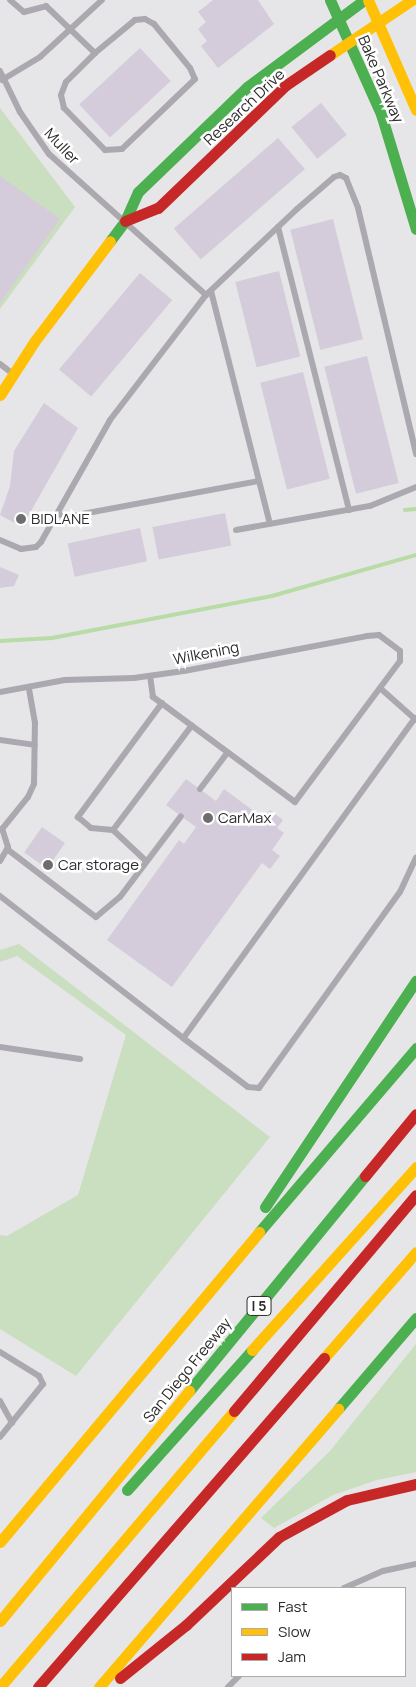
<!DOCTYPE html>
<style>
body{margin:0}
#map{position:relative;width:416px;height:1687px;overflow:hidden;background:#e6e5e7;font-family:Manrope,sans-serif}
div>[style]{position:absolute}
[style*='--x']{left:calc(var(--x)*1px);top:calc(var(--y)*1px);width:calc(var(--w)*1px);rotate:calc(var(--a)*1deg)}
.green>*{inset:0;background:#cadec0}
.stream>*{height:4px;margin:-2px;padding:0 2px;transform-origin:2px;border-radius:2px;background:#b9dba5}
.building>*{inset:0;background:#d4ccdb;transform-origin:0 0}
.lane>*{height:6px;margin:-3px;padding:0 3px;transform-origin:3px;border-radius:3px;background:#aca8b0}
.fast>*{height:11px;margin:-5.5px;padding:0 5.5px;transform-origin:5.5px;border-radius:5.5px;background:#4caf50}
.slow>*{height:11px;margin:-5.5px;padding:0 5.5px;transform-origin:5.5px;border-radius:5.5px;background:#ffc107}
.jam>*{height:11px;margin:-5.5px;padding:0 5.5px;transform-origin:5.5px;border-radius:5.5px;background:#c62828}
.dots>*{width:14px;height:14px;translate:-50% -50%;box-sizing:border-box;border:2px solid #fff;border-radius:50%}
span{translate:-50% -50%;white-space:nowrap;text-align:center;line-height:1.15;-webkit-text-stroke:5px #fff;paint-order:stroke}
.shield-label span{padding:1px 4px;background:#fff;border:1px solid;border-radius:4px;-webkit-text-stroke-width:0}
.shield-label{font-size:14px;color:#2c2c2d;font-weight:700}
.street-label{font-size:15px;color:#2c2c2d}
.poi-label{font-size:15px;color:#2c2c2d}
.left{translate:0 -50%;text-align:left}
.legend{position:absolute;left:231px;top:1587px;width:175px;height:90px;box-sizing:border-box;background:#fff;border:1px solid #ababab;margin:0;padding:6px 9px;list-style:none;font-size:15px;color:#2c2c2d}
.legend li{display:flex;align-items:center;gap:10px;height:25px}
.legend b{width:25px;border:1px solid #ababab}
</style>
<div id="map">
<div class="green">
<div style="clip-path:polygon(0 108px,75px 207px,0 309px)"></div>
<div style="clip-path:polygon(19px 944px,270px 1137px,76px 1376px,0 1329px,0 1235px,7px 1236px,78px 1195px,126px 1035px,17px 956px,0 962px,0 950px)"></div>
<div style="clip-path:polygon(416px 1344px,416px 1472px,377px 1480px,333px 1495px,274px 1528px,261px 1518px,330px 1451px)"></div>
</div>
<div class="stream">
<div style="--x:405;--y:510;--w:11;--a:-5"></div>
<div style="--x:0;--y:641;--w:52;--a:-3.3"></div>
<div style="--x:52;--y:638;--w:224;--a:-10.8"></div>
<div style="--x:272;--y:596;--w:150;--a:-15.9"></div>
</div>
<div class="building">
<div style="clip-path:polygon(213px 0,258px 0,274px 24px,218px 68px,201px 46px,207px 41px,198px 29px,206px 22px,198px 12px)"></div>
<div style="left:140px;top:48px;width:45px;height:83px;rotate:47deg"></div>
<div style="left:321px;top:103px;width:41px;height:38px;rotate:51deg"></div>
<div style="left:278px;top:138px;width:41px;height:138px;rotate:49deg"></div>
<div style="clip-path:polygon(0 176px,60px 219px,0 303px)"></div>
<div style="left:333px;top:219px;width:124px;height:44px;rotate:76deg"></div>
<div style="left:279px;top:271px;width:88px;height:45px;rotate:76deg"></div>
<div style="left:140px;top:273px;width:42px;height:126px;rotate:40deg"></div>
<div style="left:367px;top:356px;width:131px;height:44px;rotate:76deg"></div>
<div style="left:303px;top:372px;width:110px;height:44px;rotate:76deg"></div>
<div style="clip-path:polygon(44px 403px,78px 428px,22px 527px,0 515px,10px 486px,14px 451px)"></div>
<div style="left:225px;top:513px;width:33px;height:74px;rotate:79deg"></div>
<div style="left:140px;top:528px;width:34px;height:74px;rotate:78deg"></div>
<div style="clip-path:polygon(0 567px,19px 575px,14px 586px,0 588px)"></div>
<div style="clip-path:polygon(186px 779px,216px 801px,224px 789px,263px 818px,270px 810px,283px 820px,277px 828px,284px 833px,272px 850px,280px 856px,270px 869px,262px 863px,172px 987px,107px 940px,179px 840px,184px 844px,196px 827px,166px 805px)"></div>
<div style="left:42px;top:827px;width:28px;height:31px;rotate:35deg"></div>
</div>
<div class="lane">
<div style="--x:10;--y:0;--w:18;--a:41"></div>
<div style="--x:24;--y:12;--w:23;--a:-15"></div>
<div style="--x:46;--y:6;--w:68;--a:43.8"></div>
<div style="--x:95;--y:53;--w:52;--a:-39.5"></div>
<div style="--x:135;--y:20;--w:10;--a:-6"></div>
<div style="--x:145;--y:19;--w:10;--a:29"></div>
<div style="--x:154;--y:24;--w:57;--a:50.7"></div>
<div style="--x:190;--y:68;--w:12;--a:66"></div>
<div style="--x:195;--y:79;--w:101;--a:136.2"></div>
<div style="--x:122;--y:149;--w:17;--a:177"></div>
<div style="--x:105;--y:150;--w:59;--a:-134.3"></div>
<div style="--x:64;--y:108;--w:13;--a:-103"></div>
<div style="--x:61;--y:95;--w:14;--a:-69"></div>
<div style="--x:66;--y:82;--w:41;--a:-45"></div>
<div style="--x:0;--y:71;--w:46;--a:64"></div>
<div style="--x:20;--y:112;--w:51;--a:55.4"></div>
<div style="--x:49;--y:154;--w:211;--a:41.9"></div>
<div style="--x:2;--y:80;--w:44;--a:-31.2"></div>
<div style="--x:40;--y:57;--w:84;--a:-42.6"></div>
<div style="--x:278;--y:227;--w:292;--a:75.9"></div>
<div style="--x:211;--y:291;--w:240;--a:75.8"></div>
<div style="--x:0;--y:364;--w:15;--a:37"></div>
<div style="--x:58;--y:514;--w:9;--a:21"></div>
<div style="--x:66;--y:517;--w:196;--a:-10.6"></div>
<div style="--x:236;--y:530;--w:136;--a:-10.2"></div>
<div style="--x:370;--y:506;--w:50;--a:-22.4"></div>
<div style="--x:0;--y:540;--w:23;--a:23"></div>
<div style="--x:21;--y:549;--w:15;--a:-8"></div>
<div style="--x:36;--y:547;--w:7;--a:-45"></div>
<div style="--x:41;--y:542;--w:140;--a:-60.5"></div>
<div style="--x:110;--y:420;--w:158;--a:-52.5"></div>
<div style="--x:206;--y:295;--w:125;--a:-43.4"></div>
<div style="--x:297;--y:209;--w:49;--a:-40.9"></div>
<div style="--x:334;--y:177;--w:6;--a:-18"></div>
<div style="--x:340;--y:175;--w:7;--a:27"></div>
<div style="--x:346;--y:178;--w:32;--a:68"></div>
<div style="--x:358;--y:208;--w:253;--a:76.7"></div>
<div style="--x:380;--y:688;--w:48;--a:41.6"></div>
<div style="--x:0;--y:692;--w:66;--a:-10.5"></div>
<div style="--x:65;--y:680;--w:69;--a:-1.7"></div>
<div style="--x:134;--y:678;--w:50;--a:-8"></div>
<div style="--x:184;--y:671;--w:186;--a:-10.8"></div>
<div style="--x:367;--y:636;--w:12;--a:-5"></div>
<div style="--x:379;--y:635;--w:26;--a:37"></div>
<div style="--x:400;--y:651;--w:10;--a:90"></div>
<div style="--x:400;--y:661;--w:176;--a:126.7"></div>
<div style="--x:295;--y:802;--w:177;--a:-143.5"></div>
<div style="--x:153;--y:697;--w:21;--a:-98"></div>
<div style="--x:162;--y:703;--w:142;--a:126.4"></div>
<div style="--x:78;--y:817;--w:17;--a:40"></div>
<div style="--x:91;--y:828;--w:22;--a:5"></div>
<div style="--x:113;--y:830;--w:131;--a:-53"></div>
<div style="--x:415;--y:718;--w:395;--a:125.9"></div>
<div style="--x:183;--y:1038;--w:81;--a:37"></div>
<div style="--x:248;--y:1087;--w:11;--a:5"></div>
<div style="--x:259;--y:1088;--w:241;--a:-54.3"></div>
<div style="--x:400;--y:892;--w:38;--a:-65"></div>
<div style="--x:0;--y:740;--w:35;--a:8"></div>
<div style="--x:200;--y:789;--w:46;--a:-52.9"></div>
<div style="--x:113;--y:830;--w:45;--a:43.2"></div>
<div style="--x:7;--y:849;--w:112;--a:37.4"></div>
<div style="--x:96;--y:917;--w:31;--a:-40"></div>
<div style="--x:120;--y:897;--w:101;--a:-53"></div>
<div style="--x:0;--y:861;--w:16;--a:-60"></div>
<div style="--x:8;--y:847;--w:19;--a:-108"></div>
<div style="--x:2;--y:829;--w:41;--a:-50.9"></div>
<div style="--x:28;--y:797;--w:14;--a:-65"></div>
<div style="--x:34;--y:784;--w:61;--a:-89.1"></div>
<div style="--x:35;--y:723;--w:36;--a:-100"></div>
<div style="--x:0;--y:896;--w:232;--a:37.8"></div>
<div style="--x:0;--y:1047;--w:81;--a:8.5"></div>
<div style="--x:0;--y:1352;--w:46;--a:31.6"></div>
<div style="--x:39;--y:1376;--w:9;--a:63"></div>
<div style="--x:43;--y:1384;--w:68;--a:129.1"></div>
<div style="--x:0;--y:1401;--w:25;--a:61"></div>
<div style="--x:344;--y:1588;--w:43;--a:-23.6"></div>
<div style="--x:383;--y:1571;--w:34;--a:-12"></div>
<div style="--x:228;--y:1687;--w:16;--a:-45"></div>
</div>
<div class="fast">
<div style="--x:330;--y:0;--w:125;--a:65.9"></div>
<div style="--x:381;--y:114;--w:120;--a:73.1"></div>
<div style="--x:110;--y:241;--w:25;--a:-53"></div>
<div style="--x:125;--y:221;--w:32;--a:-66"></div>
<div style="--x:138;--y:192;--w:151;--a:-43.9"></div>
<div style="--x:247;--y:87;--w:146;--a:-36.6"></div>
<div style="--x:265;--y:1207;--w:272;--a:-56.3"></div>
<div style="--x:259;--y:1232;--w:242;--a:-49.5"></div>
<div style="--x:189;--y:1391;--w:278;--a:-50.7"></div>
<div style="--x:338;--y:1409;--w:120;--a:-49.4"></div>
<div style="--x:127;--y:1490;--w:188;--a:-48.2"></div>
</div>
<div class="slow">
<div style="--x:368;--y:0;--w:120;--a:66.4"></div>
<div style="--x:330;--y:55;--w:99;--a:-33.9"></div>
<div style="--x:0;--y:395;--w:63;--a:-57.3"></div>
<div style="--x:34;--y:342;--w:126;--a:-53"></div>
<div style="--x:252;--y:1350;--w:246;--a:-48.1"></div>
<div style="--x:324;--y:1358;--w:140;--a:-49"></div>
<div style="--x:0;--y:1542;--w:404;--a:-50.1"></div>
<div style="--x:0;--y:1621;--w:298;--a:-50.6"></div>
<div style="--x:0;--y:1687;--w:362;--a:-49.7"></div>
<div style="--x:99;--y:1687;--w:367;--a:-49.3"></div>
</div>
<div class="jam">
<div style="--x:125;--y:221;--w:35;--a:-22"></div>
<div style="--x:158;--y:208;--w:178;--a:-43.9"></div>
<div style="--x:286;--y:85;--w:53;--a:-34.3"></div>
<div style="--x:365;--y:1176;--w:80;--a:-50.6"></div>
<div style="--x:234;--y:1411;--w:282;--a:-49.9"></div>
<div style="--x:120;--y:1678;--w:85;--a:-38.8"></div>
<div style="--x:186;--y:1625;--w:128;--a:-43.4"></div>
<div style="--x:279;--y:1537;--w:77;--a:-28.6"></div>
<div style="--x:347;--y:1500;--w:71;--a:-13.1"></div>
<div style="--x:38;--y:1687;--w:436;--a:-49"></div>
</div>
<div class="dots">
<div style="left:21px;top:519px;background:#6d6d6e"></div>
<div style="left:208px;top:818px;background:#6d6d6e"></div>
<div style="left:48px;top:865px;background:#6d6d6e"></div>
</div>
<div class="shield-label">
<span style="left:259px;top:1306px">I 5</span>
</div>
<div class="street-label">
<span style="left:381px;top:79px;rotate:67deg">Bake Parkway</span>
<span style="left:244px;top:107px;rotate:-43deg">Research Drive</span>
<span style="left:62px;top:146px;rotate:47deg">Muller</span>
<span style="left:206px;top:653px;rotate:-11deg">Wilkening</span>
<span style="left:187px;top:1370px;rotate:-51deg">San Diego Freeway</span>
</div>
<div class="poi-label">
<span class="left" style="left:31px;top:519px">BIDLANE</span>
<span class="left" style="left:218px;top:818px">CarMax</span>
<span class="left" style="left:58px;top:865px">Car storage</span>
</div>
<ul class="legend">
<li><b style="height:6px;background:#4caf50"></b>Fast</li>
<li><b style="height:6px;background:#ffc107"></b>Slow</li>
<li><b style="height:6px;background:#c62828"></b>Jam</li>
</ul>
</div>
